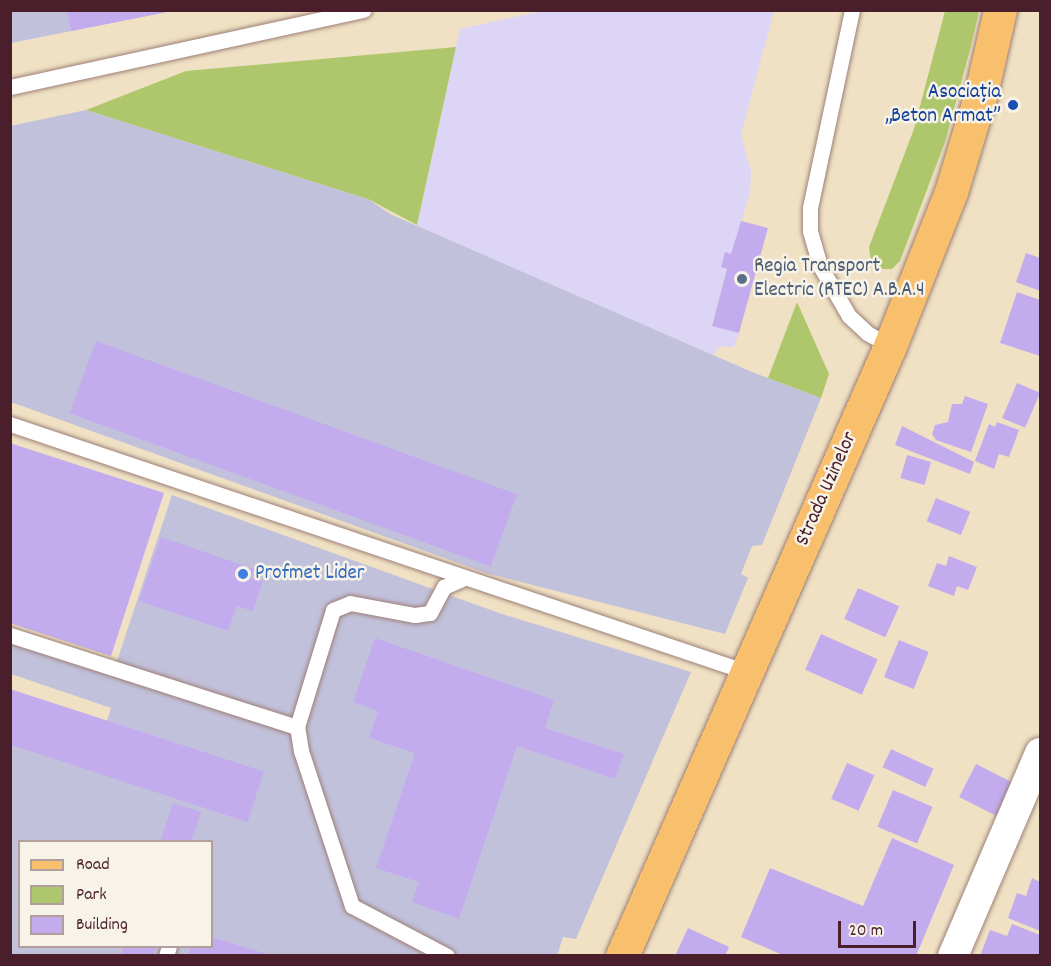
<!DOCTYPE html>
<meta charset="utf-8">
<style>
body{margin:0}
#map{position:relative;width:1051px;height:966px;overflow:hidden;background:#f0e1c4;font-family:Dekko,sans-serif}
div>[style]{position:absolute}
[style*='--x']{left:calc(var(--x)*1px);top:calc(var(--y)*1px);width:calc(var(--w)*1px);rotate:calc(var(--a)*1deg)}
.built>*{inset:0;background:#ddd5f6}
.industrial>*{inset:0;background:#c2c1dc}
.green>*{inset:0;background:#afc76c}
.building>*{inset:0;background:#c2acee;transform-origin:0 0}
.roads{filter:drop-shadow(0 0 2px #9d8078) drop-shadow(0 0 2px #9d8078)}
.lane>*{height:15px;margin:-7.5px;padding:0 7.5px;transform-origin:7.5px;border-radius:7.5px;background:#fff}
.street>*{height:30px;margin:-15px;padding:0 15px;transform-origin:15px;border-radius:15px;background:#fff}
.primary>*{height:33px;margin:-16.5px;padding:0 16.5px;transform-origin:16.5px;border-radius:16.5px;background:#f8bf6c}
.dots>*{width:16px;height:16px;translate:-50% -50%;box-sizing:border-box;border:3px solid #f7f3e8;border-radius:50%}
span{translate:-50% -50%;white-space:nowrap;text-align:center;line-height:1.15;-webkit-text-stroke:5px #f7f3e8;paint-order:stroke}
.transit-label{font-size:21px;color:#164399}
.right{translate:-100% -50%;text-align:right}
.service-label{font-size:21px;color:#4e5e75}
.left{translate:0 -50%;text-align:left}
.street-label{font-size:21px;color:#4a1f2b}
.shop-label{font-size:21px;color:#366cbe}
.frame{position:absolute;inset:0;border:12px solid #4a1f2b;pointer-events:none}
.legend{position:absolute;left:18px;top:840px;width:195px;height:108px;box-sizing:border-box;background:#f7f3e8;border:2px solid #b29e9c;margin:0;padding:8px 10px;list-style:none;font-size:18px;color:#4a1f2b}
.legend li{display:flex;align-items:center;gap:12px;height:30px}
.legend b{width:30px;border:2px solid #b29e9c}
.scale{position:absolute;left:838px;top:921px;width:78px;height:27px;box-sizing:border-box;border:3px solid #4a1f2b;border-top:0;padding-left:8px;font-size:18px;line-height:21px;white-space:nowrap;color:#4a1f2b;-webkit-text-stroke:4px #f7f3e8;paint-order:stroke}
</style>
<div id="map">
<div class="built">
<div style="clip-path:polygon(542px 11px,774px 11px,741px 135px,751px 171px,750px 193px,731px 254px,725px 253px,721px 267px,727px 269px,712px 325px,739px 333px,734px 347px,719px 347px,713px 355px,417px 226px,460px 29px)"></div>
</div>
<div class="industrial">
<div style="clip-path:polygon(11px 11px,172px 11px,11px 43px)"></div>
<div style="clip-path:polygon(86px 110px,368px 199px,390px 214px,752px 372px,821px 398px,762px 545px,752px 546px,741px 574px,748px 578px,725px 634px,489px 574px,11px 402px,10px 126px)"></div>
<div style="clip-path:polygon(evenodd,172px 495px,502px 614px,691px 672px,576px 939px,563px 937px,557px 956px,11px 955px,11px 745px,92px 771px,111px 708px,11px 674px,11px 630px,116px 664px,172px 495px,20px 842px,212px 842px,212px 946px,20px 946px,20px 842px)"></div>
</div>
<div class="green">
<div style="clip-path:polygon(945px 11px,979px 11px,971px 46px,945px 142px,900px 261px,892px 269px,881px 269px,871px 262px,869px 247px,914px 129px)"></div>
<div style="clip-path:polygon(456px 47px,417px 225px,368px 199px,86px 110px,186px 71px)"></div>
<div style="clip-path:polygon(797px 302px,829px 374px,821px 398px,768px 378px)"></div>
</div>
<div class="building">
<div style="clip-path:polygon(67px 10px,167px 10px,167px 12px,71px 31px)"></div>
<div style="clip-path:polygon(741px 221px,768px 228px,739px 333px,712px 326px,727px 269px,721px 267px,725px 252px,731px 254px)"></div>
<div style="clip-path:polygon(1026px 253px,1040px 258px,1040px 291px,1016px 282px)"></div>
<div style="clip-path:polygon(1017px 292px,1040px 300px,1040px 356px,1000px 343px)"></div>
<div style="left:96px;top:341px;width:448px;height:77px;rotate:20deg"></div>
<div style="left:1017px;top:383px;width:25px;height:38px;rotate:23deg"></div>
<div style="clip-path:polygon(965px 396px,988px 404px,971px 452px,936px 440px,932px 434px,935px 425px,948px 422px,952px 404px,962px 404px)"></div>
<div style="clip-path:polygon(997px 422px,1019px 430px,1009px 457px,999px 454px,994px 469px,975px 461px,989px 424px,995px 427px)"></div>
<div style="clip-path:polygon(902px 426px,974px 462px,970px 474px,895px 445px)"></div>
<div style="clip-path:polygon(10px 443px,164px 493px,111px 656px,10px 623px)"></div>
<div style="left:907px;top:455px;width:25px;height:24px;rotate:16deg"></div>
<div style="left:936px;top:498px;width:37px;height:25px;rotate:22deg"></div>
<div style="clip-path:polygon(161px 537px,254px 569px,251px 578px,263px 581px,253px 611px,237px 606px,228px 631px,139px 601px)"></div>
<div style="clip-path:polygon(949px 556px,977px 567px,968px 590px,957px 586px,954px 596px,928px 586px,937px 563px,946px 566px)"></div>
<div style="left:858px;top:588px;width:45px;height:34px;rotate:24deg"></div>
<div style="left:821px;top:634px;width:62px;height:39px;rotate:24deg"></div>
<div style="clip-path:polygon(375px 638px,554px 700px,545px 728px,624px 754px,615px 779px,517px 746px,459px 919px,412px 902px,419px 882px,376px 868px,415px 753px,369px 738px,378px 711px,353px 702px)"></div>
<div style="left:899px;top:640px;width:32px;height:40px;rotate:22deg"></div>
<div style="left:10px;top:689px;width:267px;height:53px;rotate:18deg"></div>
<div style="left:891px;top:749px;width:47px;height:20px;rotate:25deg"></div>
<div style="left:847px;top:763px;width:30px;height:39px;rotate:24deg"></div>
<div style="left:976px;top:764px;width:42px;height:37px;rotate:27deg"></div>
<div style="left:893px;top:790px;width:43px;height:40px;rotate:23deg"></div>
<div style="clip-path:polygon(173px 803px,201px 812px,191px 842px,160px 842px)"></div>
<div style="clip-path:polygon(892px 838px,954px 865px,916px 956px,785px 956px,741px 937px,770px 868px,863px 906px)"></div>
<div style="clip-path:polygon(1032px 878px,1040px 882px,1040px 931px,1008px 918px,1017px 893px,1026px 896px)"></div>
<div style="clip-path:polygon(1012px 924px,1040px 935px,1040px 956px,980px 956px,990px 930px,1007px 936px)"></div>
<div style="clip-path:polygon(688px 928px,729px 947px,725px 956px,675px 956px)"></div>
<div style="clip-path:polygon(212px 937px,270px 955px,270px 956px,188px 956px,191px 946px,212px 946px)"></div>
<div style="clip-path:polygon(124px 946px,156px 946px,153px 956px,121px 956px)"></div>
</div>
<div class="roads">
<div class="lane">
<div style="--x:852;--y:10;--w:202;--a:102"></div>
<div style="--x:810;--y:208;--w:23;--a:90"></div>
<div style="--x:810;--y:231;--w:36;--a:74"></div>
<div style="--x:820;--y:266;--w:58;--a:59.9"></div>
<div style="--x:849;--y:316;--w:25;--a:43"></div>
<div style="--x:867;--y:333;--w:26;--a:29"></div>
<div style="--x:10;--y:87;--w:362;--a:-12.3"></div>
<div style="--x:10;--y:424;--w:778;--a:18.6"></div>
<div style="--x:10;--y:635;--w:301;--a:17.8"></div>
<div style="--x:166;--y:956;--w:10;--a:-73"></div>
<div style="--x:447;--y:956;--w:107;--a:-152.2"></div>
<div style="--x:352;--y:906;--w:163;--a:-108.2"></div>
<div style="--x:301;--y:751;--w:24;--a:-99"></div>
<div style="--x:297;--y:727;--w:122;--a:-72.9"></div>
<div style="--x:333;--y:610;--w:18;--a:-22"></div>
<div style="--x:350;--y:603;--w:66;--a:10.5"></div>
<div style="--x:415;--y:615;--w:15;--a:-8"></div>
<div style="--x:430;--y:613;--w:30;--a:-62"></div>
<div style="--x:444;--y:587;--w:20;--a:-24"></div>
</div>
<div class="street">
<div style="--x:953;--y:956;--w:221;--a:-66.8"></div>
</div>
<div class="primary">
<div style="--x:622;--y:956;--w:666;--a:-66.28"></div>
<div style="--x:890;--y:346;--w:166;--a:-68.4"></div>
<div style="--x:951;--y:192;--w:103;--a:-73.1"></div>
<div style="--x:981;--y:93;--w:85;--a:-77.1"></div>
</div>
</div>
<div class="dots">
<div style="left:1013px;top:105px;background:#1a4fb4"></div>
<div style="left:742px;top:279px;background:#5c6f8a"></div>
<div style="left:243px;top:574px;background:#3f7fe0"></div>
</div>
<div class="transit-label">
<span class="right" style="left:1001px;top:105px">Asociația<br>„Beton Armat”</span>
</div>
<div class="service-label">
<span class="left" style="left:754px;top:279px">Regia Transport<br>Electric (RTEC) A.B.A.4</span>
</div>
<div class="street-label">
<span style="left:827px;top:489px;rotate:-66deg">Strada Uzinelor</span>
</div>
<div class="shop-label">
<span class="left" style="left:255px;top:574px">Profmet Lider</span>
</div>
<div class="frame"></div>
<ul class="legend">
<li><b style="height:8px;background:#f8bf6c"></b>Road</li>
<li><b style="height:16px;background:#afc76c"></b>Park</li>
<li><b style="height:16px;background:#c2acee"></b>Building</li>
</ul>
<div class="scale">20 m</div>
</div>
